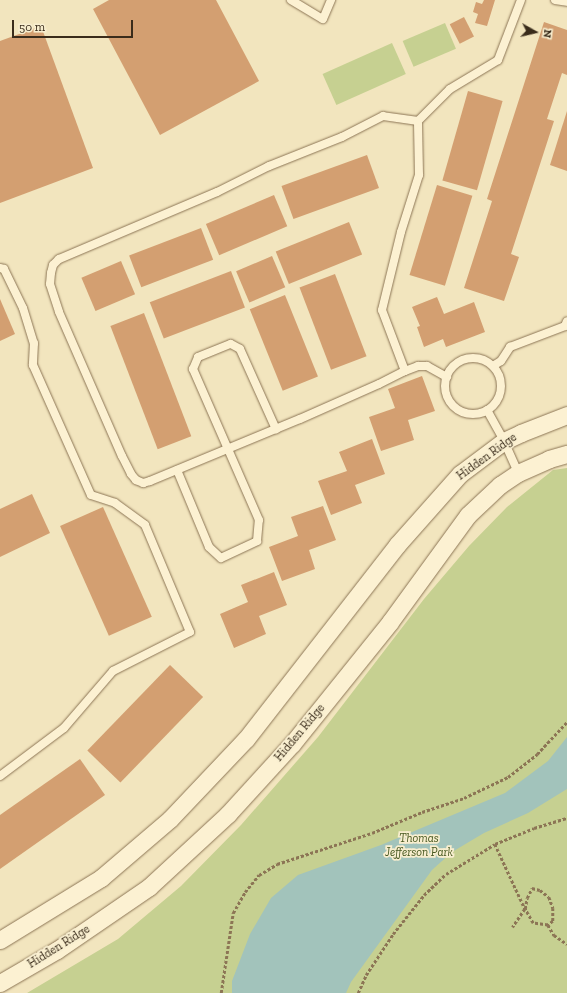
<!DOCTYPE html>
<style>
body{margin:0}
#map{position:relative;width:567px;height:993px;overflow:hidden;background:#f2e5be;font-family:"Zilla Slab",serif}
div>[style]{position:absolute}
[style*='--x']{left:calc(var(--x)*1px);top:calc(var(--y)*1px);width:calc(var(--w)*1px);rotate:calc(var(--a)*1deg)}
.green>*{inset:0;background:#c6d091;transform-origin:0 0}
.water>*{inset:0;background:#a2c3bb}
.building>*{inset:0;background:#d39f71;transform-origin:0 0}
.path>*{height:2.5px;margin-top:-1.25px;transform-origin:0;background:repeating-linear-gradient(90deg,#8c7555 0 3px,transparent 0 5px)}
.roads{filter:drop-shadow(0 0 1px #8c7555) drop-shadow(0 0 1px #8c7555)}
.service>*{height:8px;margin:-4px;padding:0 4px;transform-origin:4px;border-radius:4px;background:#fcf1d2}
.service>.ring{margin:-4px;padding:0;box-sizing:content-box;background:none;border:8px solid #fcf1d2;border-radius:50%}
.minor>*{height:17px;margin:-8.5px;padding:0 8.5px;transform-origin:8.5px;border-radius:8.5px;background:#fcf1d2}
span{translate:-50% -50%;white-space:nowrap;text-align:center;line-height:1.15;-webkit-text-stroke:3.5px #f8eecf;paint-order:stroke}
.street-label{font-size:12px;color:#3a2c1b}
.park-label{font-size:12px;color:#475820;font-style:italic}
.north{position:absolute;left:515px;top:12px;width:40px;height:40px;-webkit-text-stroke:3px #f8eecf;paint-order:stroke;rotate:98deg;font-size:11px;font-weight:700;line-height:16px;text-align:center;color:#3a2c1b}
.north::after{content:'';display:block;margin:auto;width:14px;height:18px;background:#3a2c1b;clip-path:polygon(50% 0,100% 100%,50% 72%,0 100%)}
.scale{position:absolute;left:12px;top:20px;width:121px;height:18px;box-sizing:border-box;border:2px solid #3a2c1b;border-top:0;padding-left:5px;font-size:12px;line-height:14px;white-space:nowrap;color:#3a2c1b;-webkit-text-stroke:3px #f8eecf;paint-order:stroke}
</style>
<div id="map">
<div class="green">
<div style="left:445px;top:23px;width:28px;height:46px;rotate:67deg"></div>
<div style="left:392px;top:43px;width:34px;height:76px;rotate:66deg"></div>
<div style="clip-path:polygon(567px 468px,567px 993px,27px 993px,118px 939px,181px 886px,241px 825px,318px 737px,424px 599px,469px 546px,507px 507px,553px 470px)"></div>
</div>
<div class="water">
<div style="clip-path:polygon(567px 737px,567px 789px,528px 813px,484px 833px,452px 852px,432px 870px,351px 982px,346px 993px,232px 993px,232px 981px,250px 934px,271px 898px,298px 875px,381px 845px,505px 793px,548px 761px)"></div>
</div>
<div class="building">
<div style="clip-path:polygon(109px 0,216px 0,259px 81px,160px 135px,93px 9px)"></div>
<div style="clip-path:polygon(484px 0,495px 0,487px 26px,475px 23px,478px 14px,473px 12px,476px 2px,482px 4px)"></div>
<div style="left:464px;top:17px;width:22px;height:16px;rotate:63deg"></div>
<div style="clip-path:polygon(544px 22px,567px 30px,567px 75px,562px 73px,547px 119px,554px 121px,511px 254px,519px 257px,504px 301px,464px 288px,492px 201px,487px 199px)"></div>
<div style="clip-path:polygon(41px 26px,93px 168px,0 203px,0 41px)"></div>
<div style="left:468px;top:91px;width:36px;height:93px;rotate:16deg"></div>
<div style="clip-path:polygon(567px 111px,567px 171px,550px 165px)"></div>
<div style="left:367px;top:155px;width:35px;height:91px;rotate:70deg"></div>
<div style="left:437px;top:185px;width:37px;height:94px;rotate:17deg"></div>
<div style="left:274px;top:195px;width:34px;height:74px;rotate:67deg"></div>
<div style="left:349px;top:222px;width:35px;height:79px;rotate:68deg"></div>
<div style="left:201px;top:228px;width:34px;height:77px;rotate:69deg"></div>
<div style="left:272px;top:256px;width:34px;height:39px;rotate:67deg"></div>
<div style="left:121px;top:261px;width:36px;height:43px;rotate:67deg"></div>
<div style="left:231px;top:271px;width:39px;height:87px;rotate:69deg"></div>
<div style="left:335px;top:274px;width:88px;height:38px;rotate:69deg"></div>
<div style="left:285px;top:295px;width:88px;height:38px;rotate:68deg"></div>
<div style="clip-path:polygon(437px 297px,444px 314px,474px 302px,485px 332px,446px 347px,443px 339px,424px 347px,417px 327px,420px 326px,412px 307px)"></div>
<div style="clip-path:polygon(0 299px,15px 334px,0 341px)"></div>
<div style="left:144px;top:313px;width:132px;height:36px;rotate:69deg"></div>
<div style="clip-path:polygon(422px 376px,435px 411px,408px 420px,414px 440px,381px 451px,369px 417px,395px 408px,388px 389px)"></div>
<div style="clip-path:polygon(372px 439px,385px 474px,355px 485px,362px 503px,331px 515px,318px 481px,347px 471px,339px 452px)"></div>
<div style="clip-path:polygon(32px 494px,50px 533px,0 557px,0 509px)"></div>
<div style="clip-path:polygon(323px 506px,336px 540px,309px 550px,315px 569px,282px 581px,269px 547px,298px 536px,291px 517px)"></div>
<div style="left:103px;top:507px;width:120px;height:47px;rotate:66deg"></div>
<div style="clip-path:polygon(274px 572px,287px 605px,259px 616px,266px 634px,234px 648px,220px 614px,248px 602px,241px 585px)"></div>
<div style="left:170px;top:665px;width:46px;height:119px;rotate:44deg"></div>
<div style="clip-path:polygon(80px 759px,105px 795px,0 869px,0 815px)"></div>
</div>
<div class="path">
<div style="--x:495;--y:844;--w:72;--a:65.2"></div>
<div style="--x:525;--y:909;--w:11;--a:-80"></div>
<div style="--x:527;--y:898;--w:11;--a:-63"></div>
<div style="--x:532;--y:888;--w:8;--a:14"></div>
<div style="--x:540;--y:890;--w:11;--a:38"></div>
<div style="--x:549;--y:897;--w:12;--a:70"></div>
<div style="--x:553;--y:908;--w:13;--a:90"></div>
<div style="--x:553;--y:921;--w:6;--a:141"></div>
<div style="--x:548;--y:925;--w:15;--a:-172"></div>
<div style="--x:533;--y:923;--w:16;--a:-120"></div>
<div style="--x:525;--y:909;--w:22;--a:124"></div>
<div style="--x:548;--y:925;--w:12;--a:59"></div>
<div style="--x:554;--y:935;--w:16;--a:35"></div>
<div style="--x:221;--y:993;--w:81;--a:-81.5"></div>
<div style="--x:233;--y:913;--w:24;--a:-60"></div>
<div style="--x:245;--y:892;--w:22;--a:-51"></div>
<div style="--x:259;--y:875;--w:21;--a:-31"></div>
<div style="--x:277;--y:864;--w:100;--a:-18.1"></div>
<div style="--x:372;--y:833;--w:54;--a:-22.8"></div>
<div style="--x:422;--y:812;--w:44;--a:-18.4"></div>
<div style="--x:464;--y:798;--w:49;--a:-25.5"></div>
<div style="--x:508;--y:777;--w:37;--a:-38"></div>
<div style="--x:537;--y:754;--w:44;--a:-46.8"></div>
<div style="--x:358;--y:993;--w:20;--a:-66"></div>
<div style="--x:366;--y:975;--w:49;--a:-56.6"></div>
<div style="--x:393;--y:934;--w:50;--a:-51.5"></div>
<div style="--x:424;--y:895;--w:30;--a:-44"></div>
<div style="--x:446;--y:874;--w:57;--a:-31.5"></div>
<div style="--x:495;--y:844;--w:42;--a:-22.3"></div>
<div style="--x:534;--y:828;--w:34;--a:-17"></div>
</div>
<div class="roads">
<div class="service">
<div style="--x:291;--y:0;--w:37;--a:31"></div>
<div style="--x:323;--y:19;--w:21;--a:-67"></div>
<div style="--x:555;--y:0;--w:12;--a:9"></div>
<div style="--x:418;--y:121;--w:45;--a:-45"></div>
<div style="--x:450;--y:89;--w:56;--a:-31.1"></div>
<div style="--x:498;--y:60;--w:64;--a:-69"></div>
<div style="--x:0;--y:268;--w:4;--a:14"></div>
<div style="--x:4;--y:269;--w:43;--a:64"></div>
<div style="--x:23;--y:308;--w:37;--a:73"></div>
<div style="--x:34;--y:343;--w:22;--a:93"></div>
<div style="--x:33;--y:365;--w:142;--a:66"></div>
<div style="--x:91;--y:495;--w:25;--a:18"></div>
<div style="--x:115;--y:503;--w:37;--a:36"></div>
<div style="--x:145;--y:525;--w:116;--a:67.2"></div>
<div style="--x:190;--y:632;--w:86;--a:153.1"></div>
<div style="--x:113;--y:671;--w:75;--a:130.7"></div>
<div style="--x:64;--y:728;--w:80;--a:143.1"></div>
<div class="ring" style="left:445px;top:358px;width:48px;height:48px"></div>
<div style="--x:493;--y:366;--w:9;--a:-32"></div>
<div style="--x:501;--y:361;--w:17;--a:-57"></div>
<div style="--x:510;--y:347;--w:59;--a:-20.9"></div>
<div style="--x:565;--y:326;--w:5;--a:-68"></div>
<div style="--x:405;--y:371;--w:65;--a:-110.7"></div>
<div style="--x:382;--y:310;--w:80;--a:-76.3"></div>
<div style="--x:401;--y:232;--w:60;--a:-72.5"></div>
<div style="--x:419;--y:175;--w:54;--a:-91.1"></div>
<div style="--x:418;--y:121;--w:35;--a:-172"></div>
<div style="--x:383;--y:116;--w:46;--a:152.9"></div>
<div style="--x:342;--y:137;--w:79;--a:158.3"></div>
<div style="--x:269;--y:166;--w:58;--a:153.4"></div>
<div style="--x:217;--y:192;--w:172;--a:157"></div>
<div style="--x:59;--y:259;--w:8;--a:135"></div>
<div style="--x:53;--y:265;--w:8;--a:104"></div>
<div style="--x:51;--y:273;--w:11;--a:95"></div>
<div style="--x:50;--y:284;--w:29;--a:72"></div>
<div style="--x:59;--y:312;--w:157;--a:66.4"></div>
<div style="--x:122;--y:456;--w:20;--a:63"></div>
<div style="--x:131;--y:474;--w:8;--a:50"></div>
<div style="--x:136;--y:480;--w:8;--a:23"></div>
<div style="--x:143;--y:483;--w:7;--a:-16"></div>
<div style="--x:150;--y:481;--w:162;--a:-22.5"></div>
<div style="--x:300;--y:419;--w:86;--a:-23.9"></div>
<div style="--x:379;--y:384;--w:29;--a:-27"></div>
<div style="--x:405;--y:371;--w:14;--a:-21"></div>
<div style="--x:418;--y:366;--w:9;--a:0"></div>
<div style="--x:427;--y:366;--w:23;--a:29"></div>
<div style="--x:487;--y:410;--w:35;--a:61"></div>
<div style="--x:504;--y:441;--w:35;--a:66"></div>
<div style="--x:177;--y:470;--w:83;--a:67.4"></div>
<div style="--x:209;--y:547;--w:16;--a:43"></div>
<div style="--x:221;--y:558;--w:40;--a:-25"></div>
<div style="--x:257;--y:541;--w:21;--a:-85"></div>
<div style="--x:259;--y:520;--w:165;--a:-113.6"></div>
<div style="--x:193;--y:369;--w:13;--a:-67"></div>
<div style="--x:198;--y:357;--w:35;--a:-22"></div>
<div style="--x:231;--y:344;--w:10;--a:29"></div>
<div style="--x:240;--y:349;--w:88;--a:65.8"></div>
</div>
<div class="minor">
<div style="--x:0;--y:940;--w:119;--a:-31.5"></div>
<div style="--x:101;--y:878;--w:91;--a:-40.5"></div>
<div style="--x:170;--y:819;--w:110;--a:-46.5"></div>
<div style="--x:246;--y:739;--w:246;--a:-52.1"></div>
<div style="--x:397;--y:545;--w:95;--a:-48.4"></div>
<div style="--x:460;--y:474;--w:55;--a:-36.9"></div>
<div style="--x:504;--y:441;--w:19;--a:-25"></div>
<div style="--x:521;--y:433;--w:49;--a:-21.4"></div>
<div style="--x:0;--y:983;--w:66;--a:-30.1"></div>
<div style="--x:57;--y:950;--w:112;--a:-34.4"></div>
<div style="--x:149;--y:887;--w:108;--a:-42.7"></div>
<div style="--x:228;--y:814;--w:95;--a:-47.6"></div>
<div style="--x:292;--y:744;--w:156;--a:-51.2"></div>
<div style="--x:390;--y:622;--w:132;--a:-53.9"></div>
<div style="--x:468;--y:515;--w:44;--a:-43.2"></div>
<div style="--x:500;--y:485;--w:22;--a:-34"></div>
<div style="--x:518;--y:473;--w:34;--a:-24"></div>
<div style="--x:549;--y:459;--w:19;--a:-16"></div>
</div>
</div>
<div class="street-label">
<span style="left:487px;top:457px;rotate:-36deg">Hidden Ridge</span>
<span style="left:300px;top:733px;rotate:-50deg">Hidden Ridge</span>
<span style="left:59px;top:947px;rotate:-32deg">Hidden Ridge</span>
</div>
<div class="park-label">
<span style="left:419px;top:846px">Thomas<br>Jefferson Park</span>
</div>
<div class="north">N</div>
<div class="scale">50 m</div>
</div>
